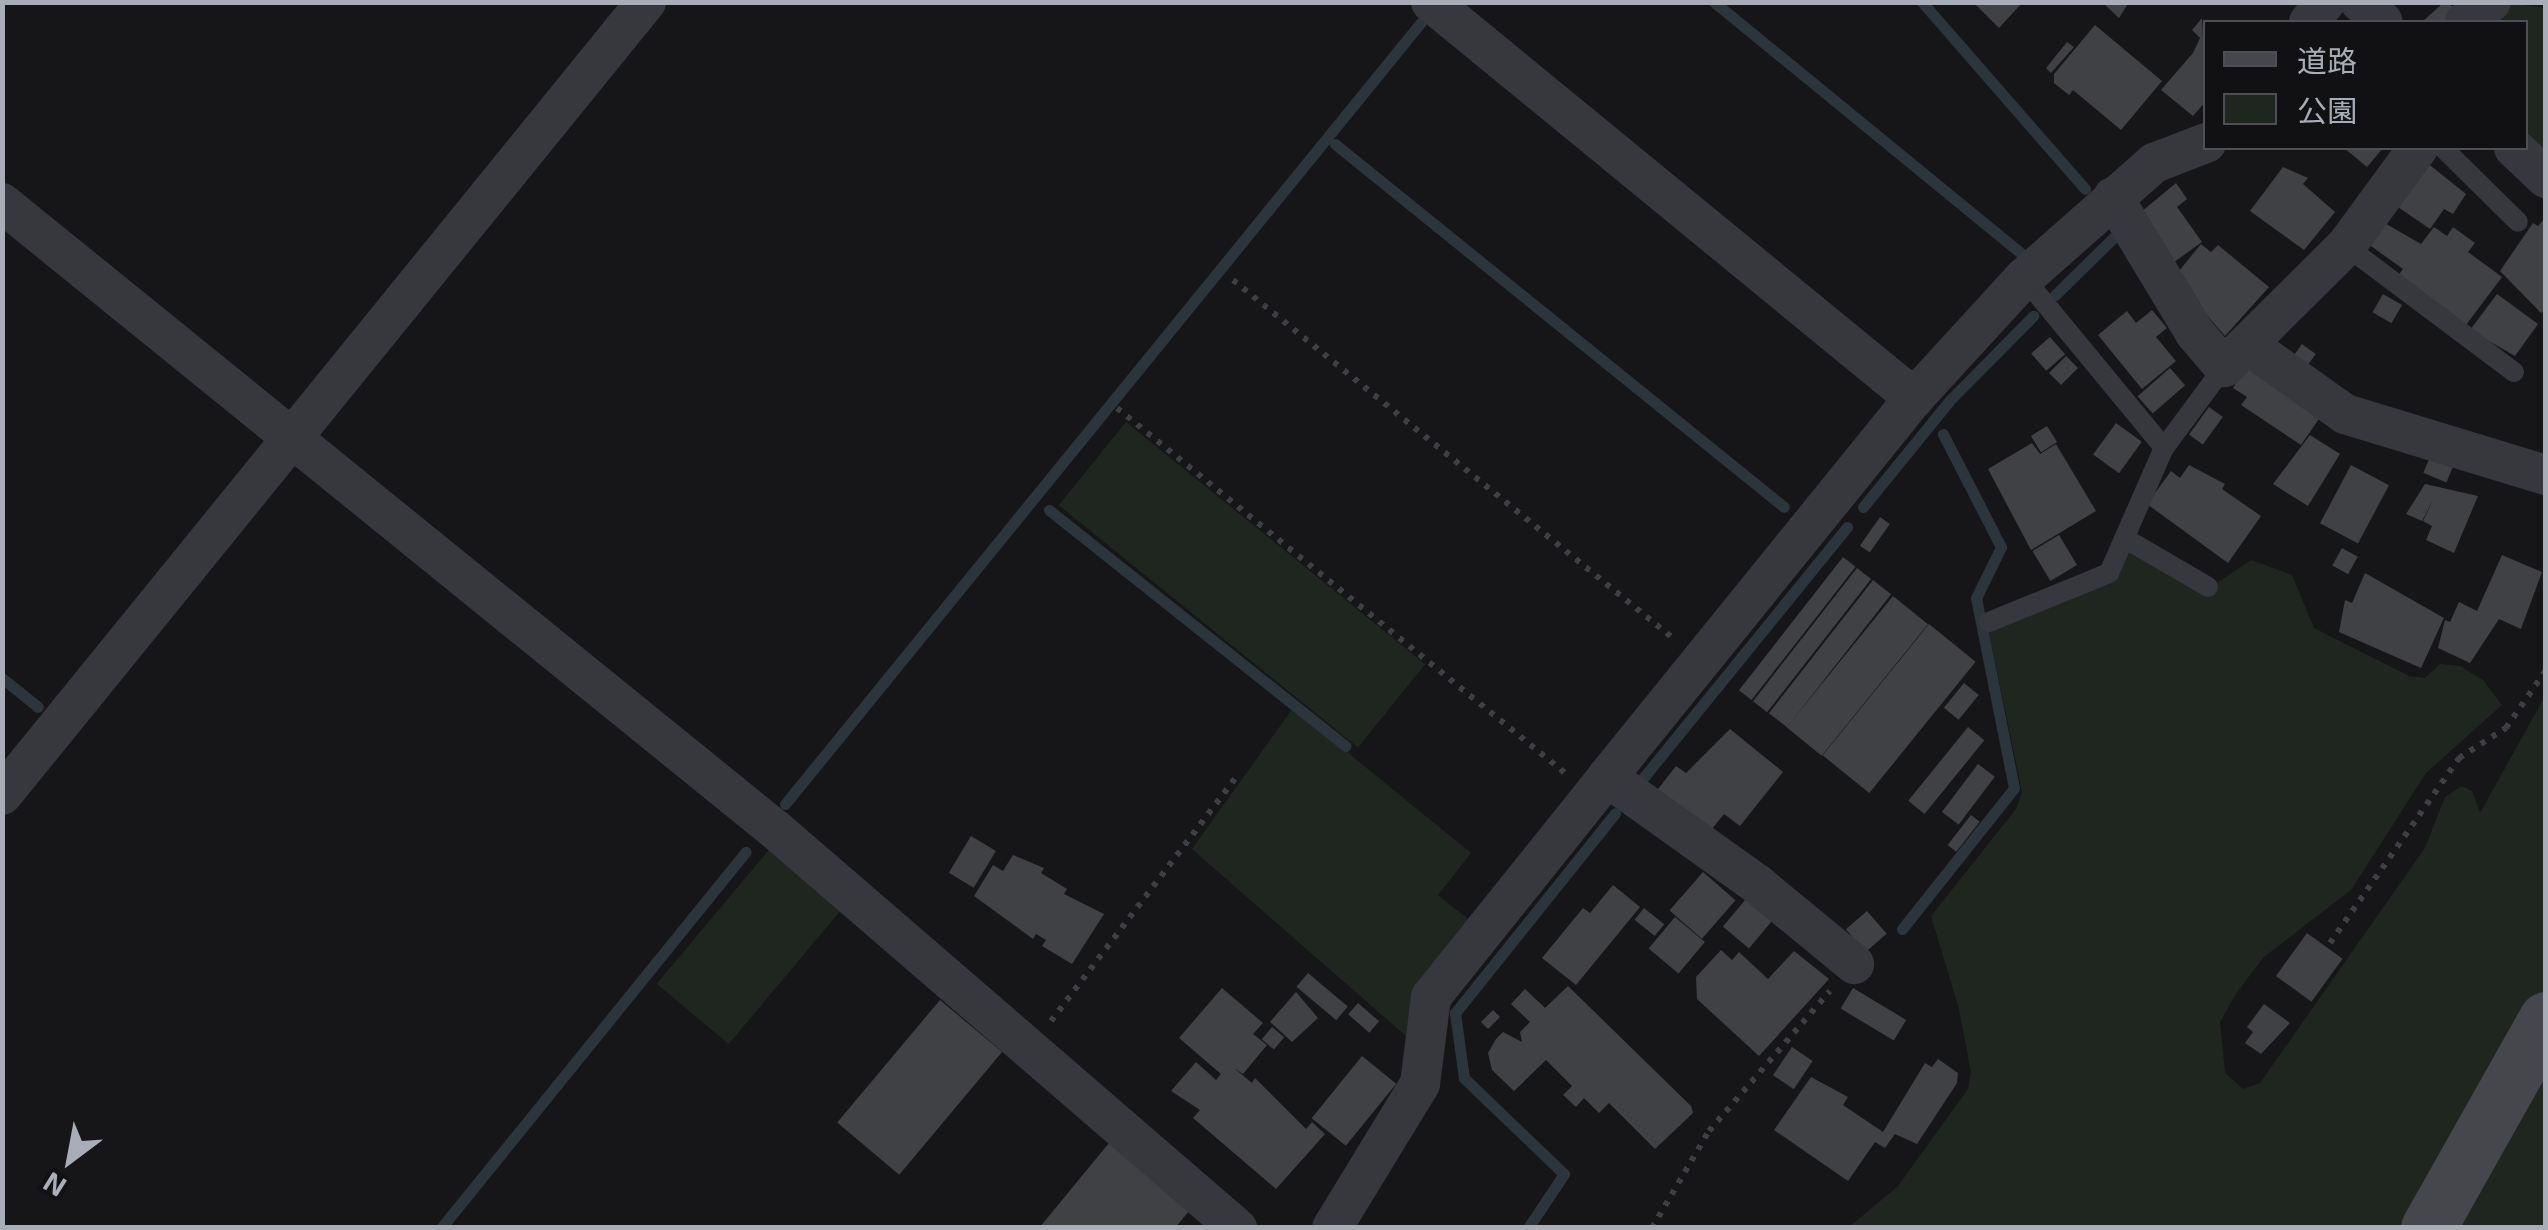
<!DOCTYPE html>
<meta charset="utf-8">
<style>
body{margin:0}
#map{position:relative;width:2548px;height:1230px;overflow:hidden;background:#161618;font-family:"Exo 2","Noto Sans JP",sans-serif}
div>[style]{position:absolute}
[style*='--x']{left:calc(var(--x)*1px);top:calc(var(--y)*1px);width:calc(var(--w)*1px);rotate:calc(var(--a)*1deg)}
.green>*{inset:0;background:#1e261f;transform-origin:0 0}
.stream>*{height:11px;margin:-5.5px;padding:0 5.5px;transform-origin:5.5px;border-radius:5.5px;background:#2c353c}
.building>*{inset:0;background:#404145;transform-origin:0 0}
.path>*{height:6px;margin-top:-3px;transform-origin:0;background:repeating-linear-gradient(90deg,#3d3f44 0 5px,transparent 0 13px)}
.lane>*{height:20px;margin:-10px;padding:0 10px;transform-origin:10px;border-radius:10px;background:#37383d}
.street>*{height:40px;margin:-20px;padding:0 20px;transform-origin:20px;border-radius:20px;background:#37383d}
.secondary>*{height:55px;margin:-27.5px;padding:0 27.5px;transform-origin:27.5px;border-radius:27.5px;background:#45474d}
span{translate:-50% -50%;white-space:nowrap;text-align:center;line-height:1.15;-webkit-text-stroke:9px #111113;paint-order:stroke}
.frame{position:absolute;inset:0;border:5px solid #a8adb8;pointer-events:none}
.legend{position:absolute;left:2203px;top:20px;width:325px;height:130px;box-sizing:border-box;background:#111113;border:2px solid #4d4f55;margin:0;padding:12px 18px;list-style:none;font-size:30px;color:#a8adb8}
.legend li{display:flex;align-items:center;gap:20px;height:50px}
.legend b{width:50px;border:2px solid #4d4f55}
.north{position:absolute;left:20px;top:1110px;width:100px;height:100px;-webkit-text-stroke:8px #111113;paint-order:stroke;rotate:212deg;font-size:28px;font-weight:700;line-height:40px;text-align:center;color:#a8adb8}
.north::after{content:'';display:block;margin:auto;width:35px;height:45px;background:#a8adb8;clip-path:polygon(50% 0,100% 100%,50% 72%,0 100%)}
</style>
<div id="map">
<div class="green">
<div style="clip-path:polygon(2509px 3px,2545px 8px,2545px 163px,2526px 144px,2526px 22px,2484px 22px)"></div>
<div style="left:1126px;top:422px;width:385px;height:107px;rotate:39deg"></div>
<div style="clip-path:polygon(2128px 545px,2217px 583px,2251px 560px,2292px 575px,2314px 628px,2409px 676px,2425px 678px,2440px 664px,2460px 666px,2483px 680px,2502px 705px,2426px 773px,2351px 890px,2264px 957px,2237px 992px,2220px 1022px,2225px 1073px,2243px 1089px,2260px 1083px,2425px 848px,2445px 797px,2462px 786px,2472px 791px,2480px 813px,2545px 696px,2545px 990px,2407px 1227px,1848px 1228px,1898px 1186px,1968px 1089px,1971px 1072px,1959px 1009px,1931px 916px,2016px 809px,2022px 792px,1988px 628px,2105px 584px)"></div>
<div style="clip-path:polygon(1293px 708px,1471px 853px,1438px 895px,1468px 919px,1413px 988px,1406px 1036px,1192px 849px)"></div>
<div style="left:773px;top:845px;width:94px;height:181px;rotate:40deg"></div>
<div style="clip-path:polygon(2545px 1049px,2545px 1227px,2441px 1227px)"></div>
</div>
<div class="stream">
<div style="--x:1714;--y:2;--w:398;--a:39.3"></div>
<div style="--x:1922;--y:2;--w:248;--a:48.9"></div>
<div style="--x:1335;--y:144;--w:577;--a:38.95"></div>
<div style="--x:2055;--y:295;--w:86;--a:-44.5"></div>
<div style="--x:1863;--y:507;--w:136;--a:-50.9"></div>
<div style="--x:1949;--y:401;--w:120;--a:-45.3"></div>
<div style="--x:1049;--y:510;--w:379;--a:38.5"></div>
<div style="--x:2;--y:678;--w:46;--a:38.9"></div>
<div style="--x:1639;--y:783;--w:330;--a:-50.9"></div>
<div style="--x:785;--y:804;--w:1016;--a:-50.87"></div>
<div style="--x:1902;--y:929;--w:180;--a:-51.5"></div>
<div style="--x:2014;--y:788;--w:194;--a:-101.3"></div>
<div style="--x:1976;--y:598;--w:57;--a:-63.9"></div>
<div style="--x:2001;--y:547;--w:127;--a:-117.2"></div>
<div style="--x:441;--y:1228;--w:484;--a:-51"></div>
<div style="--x:1528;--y:1228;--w:65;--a:-56.3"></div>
<div style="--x:1564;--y:1174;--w:139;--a:-136.2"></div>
<div style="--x:1464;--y:1078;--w:66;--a:-97.9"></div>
<div style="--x:1455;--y:1013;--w:256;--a:-51.3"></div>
</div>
<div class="building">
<div style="clip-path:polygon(1973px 2px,2023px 2px,1999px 28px)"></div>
<div style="clip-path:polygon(2102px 2px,2129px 2px,2119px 18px)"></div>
<div style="clip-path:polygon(2444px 2px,2461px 11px,2448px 22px,2422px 22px)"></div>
<div style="clip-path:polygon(2202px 18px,2206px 101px,2193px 116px,2161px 90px,2193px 53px,2200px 38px,2192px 30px)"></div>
<div style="clip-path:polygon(2095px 25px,2162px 81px,2121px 130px,2073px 90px,2069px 95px,2054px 83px,2054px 74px)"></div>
<div style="clip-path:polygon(2067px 42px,2074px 47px,2051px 73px,2046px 68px)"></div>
<div style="clip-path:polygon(2344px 148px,2383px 148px,2367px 167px)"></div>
<div style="clip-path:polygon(2421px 158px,2466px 194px,2453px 214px,2444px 209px,2430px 229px,2392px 203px)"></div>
<div style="clip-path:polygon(2283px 167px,2308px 178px,2303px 184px,2335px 212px,2304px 250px,2250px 211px)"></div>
<div style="clip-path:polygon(2176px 183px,2187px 199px,2177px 207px,2202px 242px,2170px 265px,2135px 217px)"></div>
<div style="clip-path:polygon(2546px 217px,2546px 309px,2541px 313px,2500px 271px,2533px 223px,2538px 226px)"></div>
<div style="clip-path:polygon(2381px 221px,2421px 244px,2434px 227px,2447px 236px,2453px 227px,2475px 243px,2468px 252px,2502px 277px,2466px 325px,2398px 276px,2403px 269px,2371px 246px)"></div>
<div style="clip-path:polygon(2201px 244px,2211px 252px,2218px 245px,2269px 287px,2225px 336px,2174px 277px)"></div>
<div style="left:2383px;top:294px;width:22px;height:21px;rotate:30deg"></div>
<div style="clip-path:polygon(2497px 294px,2538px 324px,2515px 356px,2470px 330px)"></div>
<div style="clip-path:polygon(2152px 310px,2167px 328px,2156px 337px,2176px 361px,2142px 389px,2098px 335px,2127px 311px,2136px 323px)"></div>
<div style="left:2050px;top:337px;width:23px;height:25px;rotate:49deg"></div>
<div style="left:2302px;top:344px;width:17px;height:21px;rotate:36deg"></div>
<div style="left:2066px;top:356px;width:17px;height:24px;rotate:45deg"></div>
<div style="clip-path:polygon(2249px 364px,2323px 413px,2301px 445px,2241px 405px,2247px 397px,2233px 388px)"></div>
<div style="left:2170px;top:368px;width:23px;height:43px;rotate:49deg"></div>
<div style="left:2209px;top:407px;width:17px;height:34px;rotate:36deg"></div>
<div style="left:2116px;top:423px;width:32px;height:39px;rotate:36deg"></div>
<div style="left:2047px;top:426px;width:19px;height:19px;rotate:58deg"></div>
<div style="clip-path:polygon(2310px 435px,2340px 454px,2308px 506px,2273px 484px)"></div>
<div style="clip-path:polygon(2032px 443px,2040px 454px,2056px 444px,2096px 511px,2031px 550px,1988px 469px)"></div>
<div style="left:2430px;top:457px;width:25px;height:17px;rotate:23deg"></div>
<div style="clip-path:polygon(2189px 465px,2225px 484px,2222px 489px,2261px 516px,2228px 563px,2147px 504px,2171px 471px,2180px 478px)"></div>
<div style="left:2351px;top:465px;width:43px;height:66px;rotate:28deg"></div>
<div style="clip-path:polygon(2425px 484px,2478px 496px,2454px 553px,2426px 540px,2432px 526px,2423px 521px,2433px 500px,2422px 521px,2406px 514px)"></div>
<div style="left:1880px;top:517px;width:12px;height:35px;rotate:35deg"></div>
<div style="left:2059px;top:535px;width:35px;height:31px;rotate:59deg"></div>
<div style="left:2342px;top:548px;width:18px;height:20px;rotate:29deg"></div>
<div style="clip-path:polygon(2502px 555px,2542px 572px,2521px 629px,2499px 619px,2470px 663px,2438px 648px,2445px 620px,2450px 622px,2459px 602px,2477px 611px)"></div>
<div style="left:1843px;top:557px;width:16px;height:169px;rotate:38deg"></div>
<div style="left:1857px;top:568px;width:18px;height:169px;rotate:38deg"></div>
<div style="clip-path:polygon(2365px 573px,2444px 618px,2421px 668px,2339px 632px,2345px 600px,2352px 603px)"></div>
<div style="left:1873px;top:580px;width:23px;height:169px;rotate:38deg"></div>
<div style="left:1893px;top:596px;width:45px;height:169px;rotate:39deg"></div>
<div style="left:1929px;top:624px;width:60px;height:169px;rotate:39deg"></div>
<div style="left:1964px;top:683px;width:19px;height:32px;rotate:39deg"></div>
<div style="left:1968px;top:727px;width:21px;height:95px;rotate:39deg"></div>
<div style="clip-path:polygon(1730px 729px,1783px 772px,1740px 826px,1724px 814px,1707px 835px,1655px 793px,1676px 766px,1686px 773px)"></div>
<div style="left:1978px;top:764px;width:21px;height:60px;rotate:37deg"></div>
<div style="left:1971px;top:815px;width:11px;height:38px;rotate:38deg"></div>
<div style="left:971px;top:836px;width:29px;height:43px;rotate:31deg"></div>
<div style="clip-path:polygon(1013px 855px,1044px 868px,1041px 873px,1067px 889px,1064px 894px,1104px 914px,1072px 964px,1042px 946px,1046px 940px,1036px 934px,1033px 939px,974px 896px,993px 865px,1003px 871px)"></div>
<div style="left:1703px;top:872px;width:43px;height:51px;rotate:41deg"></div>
<div style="clip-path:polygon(1613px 885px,1640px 907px,1576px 985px,1542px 958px,1583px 908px,1590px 913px)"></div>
<div style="left:1746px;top:899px;width:34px;height:36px;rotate:40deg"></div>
<div style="left:1644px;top:908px;width:26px;height:15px;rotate:39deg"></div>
<div style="left:1867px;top:911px;width:30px;height:28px;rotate:49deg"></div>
<div style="left:1675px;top:917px;width:39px;height:41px;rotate:40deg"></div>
<div style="left:2307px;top:933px;width:44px;height:53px;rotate:36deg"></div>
<div style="clip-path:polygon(1721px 950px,1732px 960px,1739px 952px,1768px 979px,1794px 951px,1829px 979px,1759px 1056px,1697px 999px,1696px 977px)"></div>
<div style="left:1308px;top:973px;width:52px;height:18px;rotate:40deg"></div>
<div style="clip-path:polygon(1568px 986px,1691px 1106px,1693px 1113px,1655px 1149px,1609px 1103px,1599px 1113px,1584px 1098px,1576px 1107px,1563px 1095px,1572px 1086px,1546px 1060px,1514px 1091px,1492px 1070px,1488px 1053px,1496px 1039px,1503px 1032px,1522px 1042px,1520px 1032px,1530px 1022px,1511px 1004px,1525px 989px,1545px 1008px)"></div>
<div style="clip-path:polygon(1222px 988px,1263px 1023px,1253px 1034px,1267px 1045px,1243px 1074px,1234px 1068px,1252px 1083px,1255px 1078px,1306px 1129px,1312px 1122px,1325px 1134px,1276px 1189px,1193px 1118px,1200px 1110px,1171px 1091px,1196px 1062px,1216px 1080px,1221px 1074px,1179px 1038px)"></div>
<div style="left:1853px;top:988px;width:62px;height:24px;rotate:31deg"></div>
<div style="clip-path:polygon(1296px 992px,1318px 1018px,1292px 1042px,1270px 1022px)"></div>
<div style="left:940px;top:1000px;width:81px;height:160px;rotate:40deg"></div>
<div style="left:1358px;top:1003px;width:28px;height:15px;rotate:41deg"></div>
<div style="clip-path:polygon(2264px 1004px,2290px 1023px,2261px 1054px,2245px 1043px,2253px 1032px,2247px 1027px)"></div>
<div style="left:1493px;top:1010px;width:10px;height:17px;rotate:45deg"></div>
<div style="left:1272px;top:1027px;width:16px;height:16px;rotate:40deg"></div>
<div style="left:1792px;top:1047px;width:25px;height:34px;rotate:34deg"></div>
<div style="left:1362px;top:1056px;width:44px;height:80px;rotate:39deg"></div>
<div style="clip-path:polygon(1938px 1059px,1958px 1073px,1957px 1083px,1917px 1144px,1895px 1134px,1885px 1148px,1875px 1142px,1848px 1181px,1774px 1130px,1811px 1077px,1848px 1097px,1843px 1105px,1883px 1132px,1925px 1063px,1932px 1067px)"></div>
<div style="clip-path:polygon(1109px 1143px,1190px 1210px,1175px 1228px,1039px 1228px)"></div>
</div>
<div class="path">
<div style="--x:1233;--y:280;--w:569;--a:39.15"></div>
<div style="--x:1117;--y:408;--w:578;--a:39.17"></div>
<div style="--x:2330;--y:943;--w:226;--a:-55.1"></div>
<div style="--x:2459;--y:758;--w:56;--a:-32.6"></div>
<div style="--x:2506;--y:728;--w:70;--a:-55.4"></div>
<div style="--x:1051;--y:1021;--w:304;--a:-52.8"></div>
<div style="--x:1652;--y:1228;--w:113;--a:-59.6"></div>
<div style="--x:1709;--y:1131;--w:185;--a:-49.2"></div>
</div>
<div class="lane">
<div style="--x:2443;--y:148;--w:105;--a:44.6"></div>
<div style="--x:2346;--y:246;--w:210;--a:36.9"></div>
<div style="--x:2024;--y:278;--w:220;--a:50.5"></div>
<div style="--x:2126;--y:539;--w:95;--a:30.3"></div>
<div style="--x:1989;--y:622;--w:130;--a:-22.2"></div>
<div style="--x:2109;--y:573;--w:137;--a:-66.3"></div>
<div style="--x:2164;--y:448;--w:101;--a:-53.5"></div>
</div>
<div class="street">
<div style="--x:1431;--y:2;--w:625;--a:39.35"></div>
<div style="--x:2360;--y:2;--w:30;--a:41"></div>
<div style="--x:2309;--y:22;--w:26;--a:-51"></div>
<div style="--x:2465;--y:22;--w:33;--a:-38"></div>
<div style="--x:2514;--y:148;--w:44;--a:43.2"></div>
<div style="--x:2113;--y:197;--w:159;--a:58.9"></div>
<div style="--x:2195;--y:333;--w:45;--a:49.5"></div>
<div style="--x:2224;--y:367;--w:172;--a:-44.8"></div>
<div style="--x:2346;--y:246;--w:122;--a:-53.7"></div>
<div style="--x:2;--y:203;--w:998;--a:39.02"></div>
<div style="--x:777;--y:831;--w:608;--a:40.8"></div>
<div style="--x:2248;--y:345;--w:119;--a:35.4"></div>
<div style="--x:2345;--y:414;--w:210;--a:16.9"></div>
<div style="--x:1607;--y:777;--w:184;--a:35.5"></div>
<div style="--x:1757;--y:884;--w:126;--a:39.5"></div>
<div style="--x:2;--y:795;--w:1022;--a:-50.92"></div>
<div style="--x:1332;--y:1228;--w:169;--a:-58.6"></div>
<div style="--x:1420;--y:1084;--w:88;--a:-82.8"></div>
<div style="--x:1431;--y:997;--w:282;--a:-51.3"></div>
<div style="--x:1607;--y:777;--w:488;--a:-51"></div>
<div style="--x:1914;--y:398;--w:163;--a:-47.5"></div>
<div style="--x:2024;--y:278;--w:174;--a:-41.5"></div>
<div style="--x:2154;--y:163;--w:56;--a:-21"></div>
</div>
<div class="secondary">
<div style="--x:2428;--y:1228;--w:240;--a:-60.6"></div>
</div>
<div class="frame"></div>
<ul class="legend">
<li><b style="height:12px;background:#45474d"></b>道路</li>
<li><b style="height:28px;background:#1e261f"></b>公園</li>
</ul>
<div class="north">N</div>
</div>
